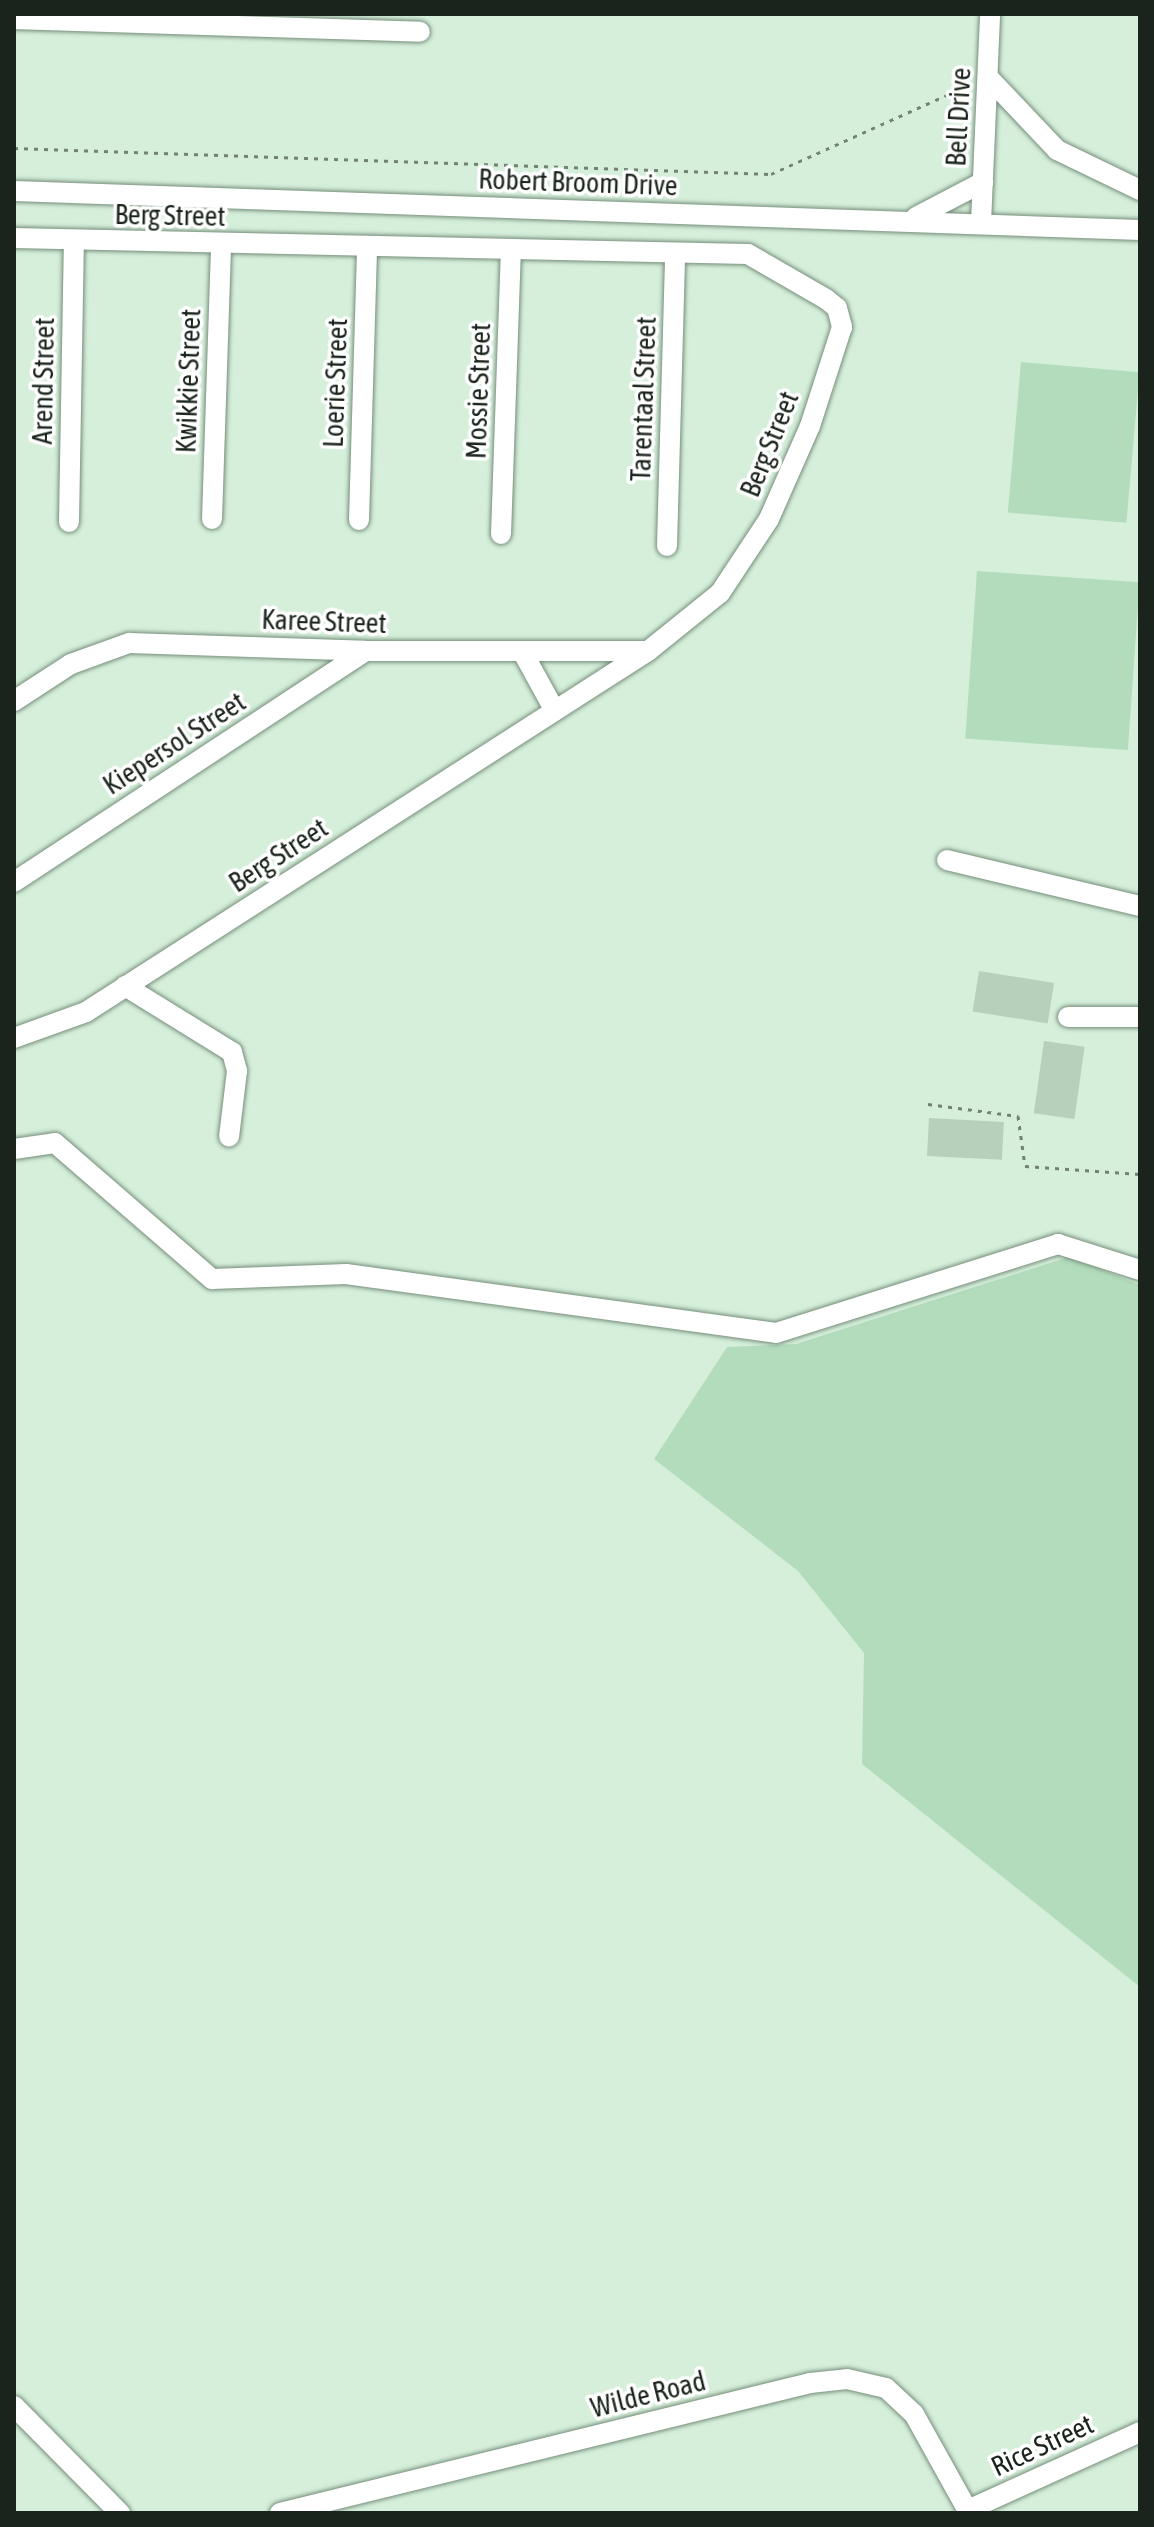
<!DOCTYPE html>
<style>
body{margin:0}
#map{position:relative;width:1154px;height:2527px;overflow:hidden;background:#d5efdb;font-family:"Asap Condensed",sans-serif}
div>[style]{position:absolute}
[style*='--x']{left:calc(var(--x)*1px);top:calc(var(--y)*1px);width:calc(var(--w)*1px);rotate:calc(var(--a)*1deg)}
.green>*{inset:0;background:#b2dcbc;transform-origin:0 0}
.building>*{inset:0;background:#b6d0bc;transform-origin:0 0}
.path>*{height:3px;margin-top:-1.5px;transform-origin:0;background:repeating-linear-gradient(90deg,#728375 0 4px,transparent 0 10px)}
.roads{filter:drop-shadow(0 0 2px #768e7b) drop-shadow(0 0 2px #768e7b)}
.minor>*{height:20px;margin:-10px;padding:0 10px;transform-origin:10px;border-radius:10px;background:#fff}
span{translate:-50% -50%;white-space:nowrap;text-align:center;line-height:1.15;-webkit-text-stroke:7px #fff;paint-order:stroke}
.street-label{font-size:28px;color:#1a241c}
.frame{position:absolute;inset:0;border:16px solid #1a241c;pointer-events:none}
</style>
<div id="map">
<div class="green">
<div style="left:1021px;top:362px;width:119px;height:151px;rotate:5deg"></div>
<div style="left:977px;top:571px;width:163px;height:168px;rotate:4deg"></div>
<div style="clip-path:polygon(1069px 1257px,1140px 1285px,1140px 1987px,862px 1764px,864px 1653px,798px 1571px,654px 1459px,727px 1347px,796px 1344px)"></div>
</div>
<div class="building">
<div style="left:979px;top:971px;width:76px;height:41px;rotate:9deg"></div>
<div style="left:1044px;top:1041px;width:41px;height:73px;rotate:8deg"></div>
<div style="left:929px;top:1118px;width:75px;height:38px;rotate:3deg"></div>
</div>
<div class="path">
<div style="--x:14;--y:148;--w:757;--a:1.97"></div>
<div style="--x:771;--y:174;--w:215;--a:-24.2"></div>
<div style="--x:928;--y:1104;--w:91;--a:7.6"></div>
<div style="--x:1018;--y:1116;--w:50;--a:82"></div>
<div style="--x:1025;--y:1166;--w:115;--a:4"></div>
</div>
<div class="roads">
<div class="minor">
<div style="--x:14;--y:19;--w:406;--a:1.8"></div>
<div style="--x:988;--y:77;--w:100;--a:46.6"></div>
<div style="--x:1057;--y:150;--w:92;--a:25.7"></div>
<div style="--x:14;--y:191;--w:1127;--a:1.98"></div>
<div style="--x:916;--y:217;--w:76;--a:-27.6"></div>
<div style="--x:981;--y:223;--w:209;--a:-87.5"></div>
<div style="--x:14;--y:238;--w:734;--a:1.25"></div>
<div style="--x:748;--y:254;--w:90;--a:30"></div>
<div style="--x:826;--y:299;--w:14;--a:39"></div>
<div style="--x:837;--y:308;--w:20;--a:75"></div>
<div style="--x:842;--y:327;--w:104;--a:107.9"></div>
<div style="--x:810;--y:426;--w:102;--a:113.8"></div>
<div style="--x:769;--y:519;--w:89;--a:123.5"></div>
<div style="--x:720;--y:593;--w:92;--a:141.1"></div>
<div style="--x:648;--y:651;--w:668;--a:147.29"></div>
<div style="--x:86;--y:1012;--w:77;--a:160.1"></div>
<div style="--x:212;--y:519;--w:275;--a:-88.1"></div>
<div style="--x:359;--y:520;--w:271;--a:-88.3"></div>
<div style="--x:69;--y:522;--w:281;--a:-89"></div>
<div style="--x:501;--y:534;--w:284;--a:-88"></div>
<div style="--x:667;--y:546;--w:292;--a:-88.4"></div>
<div style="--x:522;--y:651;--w:68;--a:61.2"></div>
<div style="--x:14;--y:701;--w:68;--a:-33"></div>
<div style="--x:71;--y:664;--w:62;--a:-19.9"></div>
<div style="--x:129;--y:643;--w:236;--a:1.9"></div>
<div style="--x:365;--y:651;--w:282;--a:0"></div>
<div style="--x:947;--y:860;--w:198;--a:13.4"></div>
<div style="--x:14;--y:882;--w:420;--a:-33.3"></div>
<div style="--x:125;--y:986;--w:126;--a:31.7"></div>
<div style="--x:232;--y:1052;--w:20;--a:75"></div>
<div style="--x:237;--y:1071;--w:66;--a:96.9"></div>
<div style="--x:1068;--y:1017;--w:72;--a:0"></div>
<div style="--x:14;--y:1149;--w:41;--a:-8.3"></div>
<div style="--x:55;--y:1143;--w:208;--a:40.9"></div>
<div style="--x:212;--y:1279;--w:134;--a:-2.1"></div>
<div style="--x:346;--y:1274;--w:434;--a:7.8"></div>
<div style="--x:776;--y:1333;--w:296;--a:-17.5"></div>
<div style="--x:1058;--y:1244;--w:86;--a:17.6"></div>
<div style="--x:14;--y:2406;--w:151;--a:45.3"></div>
<div style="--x:968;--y:2510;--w:189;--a:-24.4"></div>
<div style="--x:280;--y:2513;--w:546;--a:-13.78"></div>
<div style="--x:810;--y:2383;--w:37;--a:-6"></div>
<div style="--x:847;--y:2379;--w:40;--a:13"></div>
<div style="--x:886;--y:2388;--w:38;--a:43"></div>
<div style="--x:914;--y:2414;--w:113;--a:60.9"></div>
</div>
</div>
<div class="street-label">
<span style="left:958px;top:117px;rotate:-87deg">Bell Drive</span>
<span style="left:578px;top:182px;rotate:2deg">Robert Broom Drive</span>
<span style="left:170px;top:215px;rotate:1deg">Berg Street</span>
<span style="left:43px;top:381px;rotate:-89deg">Arend Street</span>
<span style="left:188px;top:381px;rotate:-88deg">Kwikkie Street</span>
<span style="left:335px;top:383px;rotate:-88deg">Loerie Street</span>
<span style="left:478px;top:391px;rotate:-88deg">Mossie Street</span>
<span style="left:643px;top:399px;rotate:-88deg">Tarentaal Street</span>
<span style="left:769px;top:444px;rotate:-68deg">Berg Street</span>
<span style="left:324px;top:621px;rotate:2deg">Karee Street</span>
<span style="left:174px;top:743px;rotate:-33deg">Kiepersol Street</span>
<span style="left:278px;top:855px;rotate:-33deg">Berg Street</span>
<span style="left:648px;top:2394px;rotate:-14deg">Wilde Road</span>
<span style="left:1042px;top:2445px;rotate:-25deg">Rice Street</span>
</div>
<div class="frame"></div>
</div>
